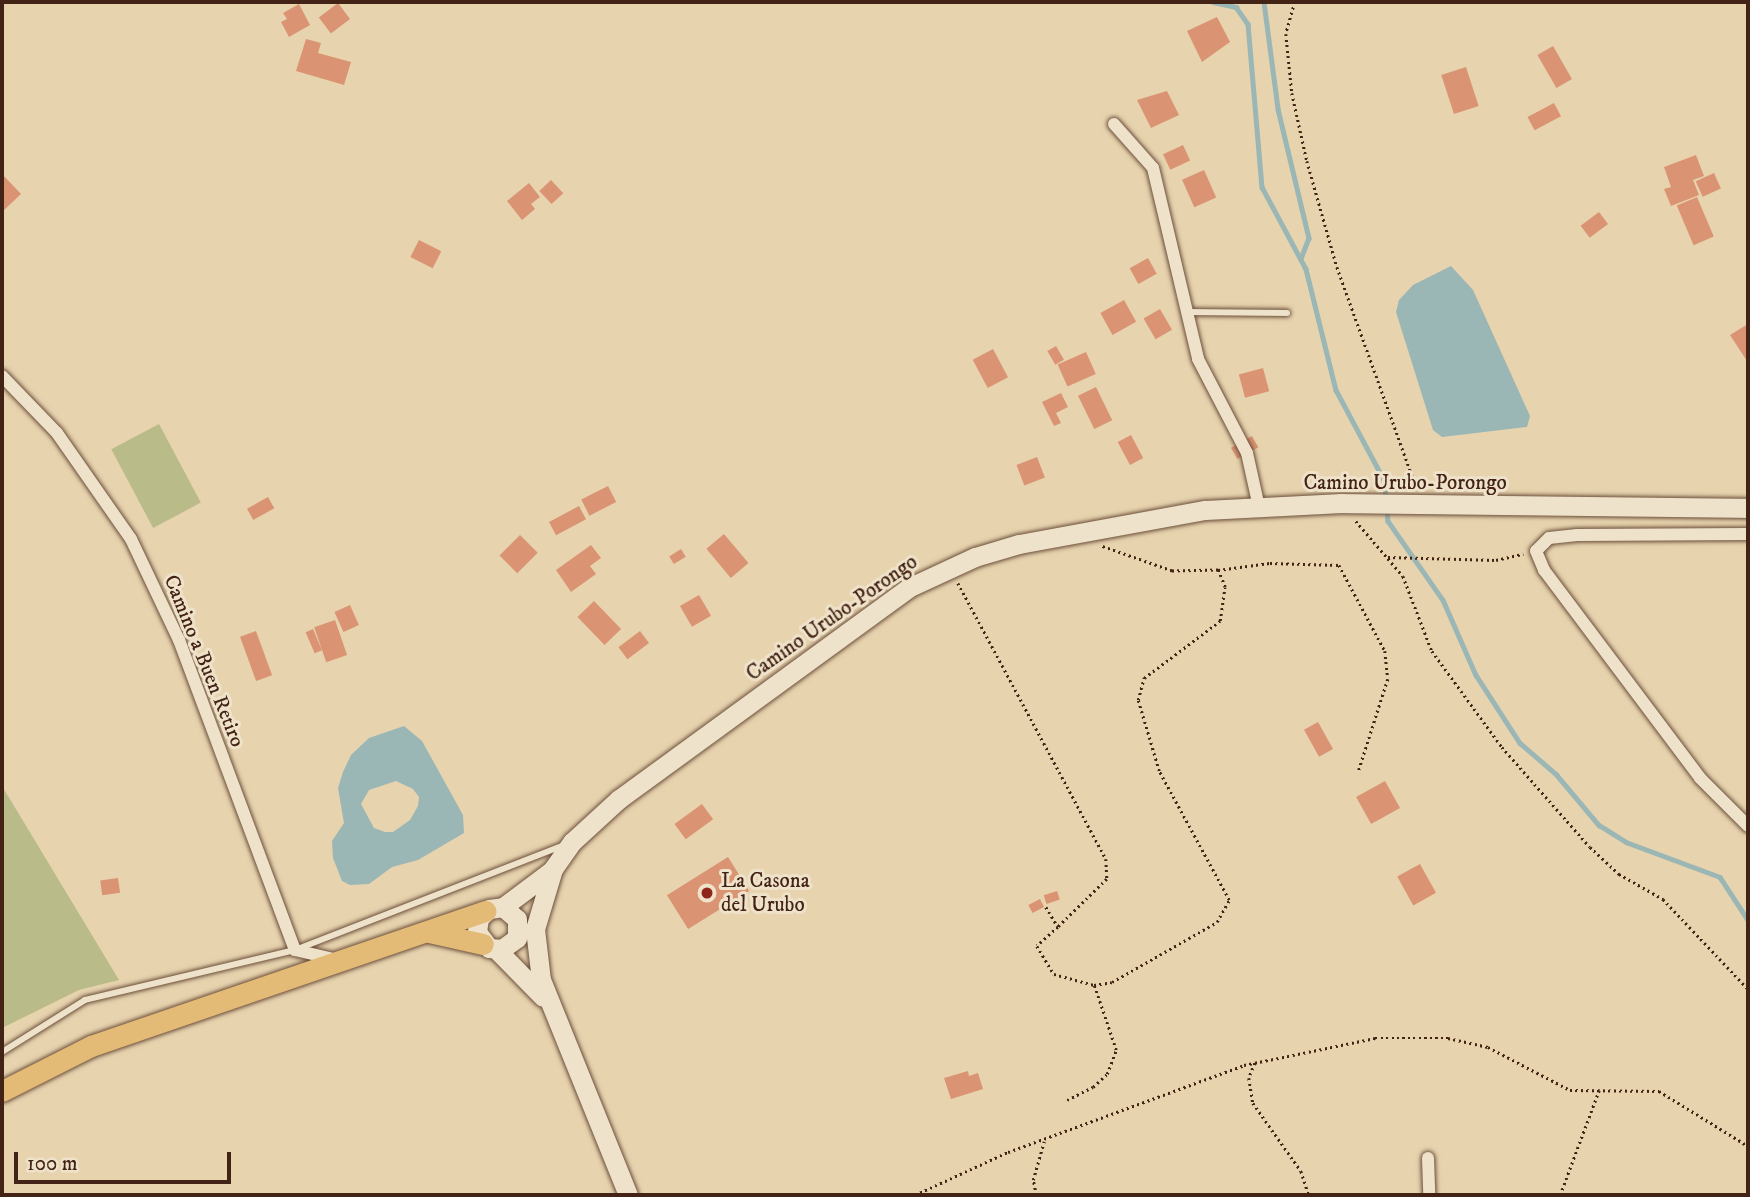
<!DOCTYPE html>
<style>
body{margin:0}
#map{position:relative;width:1750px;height:1197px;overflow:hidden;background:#e7d3ae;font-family:"IM FELL DW Pica",serif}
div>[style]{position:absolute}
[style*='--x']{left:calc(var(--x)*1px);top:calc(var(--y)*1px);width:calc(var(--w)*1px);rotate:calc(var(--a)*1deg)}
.green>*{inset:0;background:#b9bb88;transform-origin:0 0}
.water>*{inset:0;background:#9ab6b5}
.stream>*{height:4.5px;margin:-2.25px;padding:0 2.25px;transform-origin:2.25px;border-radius:2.25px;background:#9ab6b5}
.building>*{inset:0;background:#da9473;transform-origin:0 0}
.path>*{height:2.5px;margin-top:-1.25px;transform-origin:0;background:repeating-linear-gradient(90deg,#432315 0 2px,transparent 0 5.5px)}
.roads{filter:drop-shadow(0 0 2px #6c4f3b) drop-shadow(0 0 2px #6c4f3b)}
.service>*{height:6px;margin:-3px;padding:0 3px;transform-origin:3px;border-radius:3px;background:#efe2ca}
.minor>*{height:12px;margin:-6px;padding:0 6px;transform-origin:6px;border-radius:6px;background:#efe2ca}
.secondary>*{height:19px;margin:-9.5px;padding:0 9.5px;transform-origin:9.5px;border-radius:9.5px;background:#efe2ca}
.primary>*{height:21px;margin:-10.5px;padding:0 10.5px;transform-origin:10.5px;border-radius:10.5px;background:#e4ba77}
.dots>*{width:19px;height:19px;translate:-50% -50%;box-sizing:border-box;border:4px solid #efe2ca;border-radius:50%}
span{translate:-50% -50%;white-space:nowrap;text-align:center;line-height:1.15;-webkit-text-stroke:6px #efe2ca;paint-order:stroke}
.street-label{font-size:21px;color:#432315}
.poi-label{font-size:21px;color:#432315}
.left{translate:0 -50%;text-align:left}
.frame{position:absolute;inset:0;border:4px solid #432315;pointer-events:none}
.scale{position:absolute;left:14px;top:1152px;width:217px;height:32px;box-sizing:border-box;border:4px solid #432315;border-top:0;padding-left:9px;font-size:21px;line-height:24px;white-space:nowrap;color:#432315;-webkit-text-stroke:5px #efe2ca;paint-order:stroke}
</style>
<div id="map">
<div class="green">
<div style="left:159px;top:424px;width:89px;height:54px;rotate:62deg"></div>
<div style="clip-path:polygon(2px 786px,119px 980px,79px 990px,2px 1028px)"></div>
</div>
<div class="water">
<div style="clip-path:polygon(1451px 266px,1473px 290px,1530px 416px,1527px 427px,1442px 437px,1433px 430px,1396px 312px,1399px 300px,1413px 285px)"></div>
<div style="clip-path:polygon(evenodd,404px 726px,422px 741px,463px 815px,464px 833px,418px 860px,392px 867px,369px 884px,350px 885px,342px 881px,333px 858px,332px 841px,344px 823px,338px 788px,343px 772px,351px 755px,369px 738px,404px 726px,396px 781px,413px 789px,419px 797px,418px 806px,410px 820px,393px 832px,385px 832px,374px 828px,361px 804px,369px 790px,396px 781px)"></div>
</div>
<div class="stream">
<div style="--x:1213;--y:2;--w:24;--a:12"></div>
<div style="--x:1236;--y:7;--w:21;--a:55"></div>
<div style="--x:1248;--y:24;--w:164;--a:85.1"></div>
<div style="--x:1262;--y:187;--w:93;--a:61.8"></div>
<div style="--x:1306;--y:269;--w:125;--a:76.1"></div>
<div style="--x:1336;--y:390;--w:102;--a:61.9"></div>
<div style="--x:1384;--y:480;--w:19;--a:84"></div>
<div style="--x:1264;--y:2;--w:108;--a:82.5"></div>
<div style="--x:1278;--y:109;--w:133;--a:76.5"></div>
<div style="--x:1309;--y:238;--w:22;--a:111"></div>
<div style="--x:1387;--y:508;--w:13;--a:86"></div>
<div style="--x:1388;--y:521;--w:96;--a:55.2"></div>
<div style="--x:1443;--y:600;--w:82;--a:66.3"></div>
<div style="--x:1476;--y:675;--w:81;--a:57.1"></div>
<div style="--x:1520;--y:743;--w:48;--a:40.7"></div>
<div style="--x:1556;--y:774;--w:67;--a:49.9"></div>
<div style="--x:1599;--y:825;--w:32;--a:32"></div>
<div style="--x:1626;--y:842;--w:100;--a:20.4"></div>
<div style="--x:1720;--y:877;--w:51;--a:56.9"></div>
</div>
<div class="building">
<div style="left:338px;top:3px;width:20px;height:24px;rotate:53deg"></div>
<div style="clip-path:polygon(299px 4px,310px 25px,289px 37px,281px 22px,287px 19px,283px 13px)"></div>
<div style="clip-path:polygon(1217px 17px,1230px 42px,1202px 62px,1187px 31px)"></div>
<div style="clip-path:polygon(306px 39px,321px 43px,318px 53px,351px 62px,344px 85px,296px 71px)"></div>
<div style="left:1553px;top:46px;width:38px;height:18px;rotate:60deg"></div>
<div style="left:1466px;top:67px;width:41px;height:26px;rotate:72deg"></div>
<div style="clip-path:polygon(1167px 91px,1179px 115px,1151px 128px,1137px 100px)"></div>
<div style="left:1554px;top:103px;width:15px;height:30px;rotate:62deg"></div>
<div style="left:1183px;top:145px;width:17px;height:22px;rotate:65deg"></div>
<div style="clip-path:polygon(1696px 155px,1704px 176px,1693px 180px,1699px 195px,1671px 206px,1664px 189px,1671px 187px,1664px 167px)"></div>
<div style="left:1204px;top:170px;width:30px;height:24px;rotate:66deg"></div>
<div style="left:1714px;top:173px;width:17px;height:20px;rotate:66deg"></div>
<div style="clip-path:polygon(2px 174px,21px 194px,2px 212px)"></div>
<div style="left:551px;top:180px;width:18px;height:16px;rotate:47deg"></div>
<div style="clip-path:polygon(529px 183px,540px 197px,531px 204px,535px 209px,522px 220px,507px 201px)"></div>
<div style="left:1697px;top:197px;width:43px;height:22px;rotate:67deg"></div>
<div style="left:1599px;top:212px;width:15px;height:23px;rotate:53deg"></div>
<div style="left:419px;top:240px;width:25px;height:19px;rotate:27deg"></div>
<div style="left:1148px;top:258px;width:18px;height:21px;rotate:61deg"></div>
<div style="left:1124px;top:300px;width:25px;height:27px;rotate:61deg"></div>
<div style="left:1160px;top:309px;width:24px;height:19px;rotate:60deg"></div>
<div style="clip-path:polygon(1748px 324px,1748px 360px,1747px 361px,1730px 335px)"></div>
<div style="left:1056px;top:346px;width:16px;height:10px;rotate:60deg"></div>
<div style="left:993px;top:349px;width:32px;height:23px;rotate:62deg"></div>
<div style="left:1086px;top:352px;width:24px;height:31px;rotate:66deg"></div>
<div style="left:1263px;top:368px;width:24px;height:25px;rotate:75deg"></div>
<div style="left:1096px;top:387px;width:37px;height:20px;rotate:64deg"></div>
<div style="clip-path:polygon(1061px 393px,1068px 407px,1056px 413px,1061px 423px,1054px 426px,1042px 402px)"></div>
<div style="left:1131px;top:435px;width:26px;height:15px;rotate:62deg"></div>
<div style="left:1252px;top:436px;width:13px;height:24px;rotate:61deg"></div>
<div style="left:1037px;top:457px;width:22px;height:22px;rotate:69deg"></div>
<div style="left:608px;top:486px;width:18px;height:30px;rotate:63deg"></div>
<div style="left:268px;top:497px;width:13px;height:24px;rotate:61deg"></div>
<div style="left:579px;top:506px;width:15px;height:34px;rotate:62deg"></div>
<div style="left:724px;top:534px;width:38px;height:23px;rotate:50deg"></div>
<div style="left:520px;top:535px;width:25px;height:29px;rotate:45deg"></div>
<div style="clip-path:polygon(591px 545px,601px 558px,590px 566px,596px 574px,571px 592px,556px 570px)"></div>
<div style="left:681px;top:549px;width:9px;height:14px;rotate:58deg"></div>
<div style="left:699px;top:595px;width:24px;height:22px;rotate:60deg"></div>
<div style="left:594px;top:601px;width:39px;height:23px;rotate:46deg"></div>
<div style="left:350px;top:605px;width:22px;height:17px;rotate:66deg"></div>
<div style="left:335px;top:620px;width:37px;height:22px;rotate:71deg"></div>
<div style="left:313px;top:629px;width:23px;height:8px;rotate:67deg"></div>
<div style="left:256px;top:631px;width:47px;height:17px;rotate:70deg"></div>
<div style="left:640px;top:631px;width:15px;height:27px;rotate:53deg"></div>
<div style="left:1318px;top:722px;width:31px;height:16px;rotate:61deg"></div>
<div style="left:1385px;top:781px;width:31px;height:33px;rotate:61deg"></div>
<div style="left:702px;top:804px;width:19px;height:34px;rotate:54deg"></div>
<div style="left:728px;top:857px;width:40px;height:72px;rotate:58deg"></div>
<div style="left:1420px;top:864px;width:33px;height:26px;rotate:61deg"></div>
<div style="left:118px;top:878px;width:15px;height:18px;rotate:82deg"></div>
<div style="left:1057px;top:891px;width:9px;height:14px;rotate:72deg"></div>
<div style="left:1040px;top:899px;width:9px;height:13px;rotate:63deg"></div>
<div style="clip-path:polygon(968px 1071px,969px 1076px,978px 1073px,983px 1089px,951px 1099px,944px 1078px)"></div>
</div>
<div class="path">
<div style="--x:1295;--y:2;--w:33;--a:106"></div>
<div style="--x:1286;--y:34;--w:59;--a:84.2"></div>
<div style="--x:1292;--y:93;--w:70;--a:77.6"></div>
<div style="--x:1307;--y:161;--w:110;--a:74.2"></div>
<div style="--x:1337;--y:267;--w:234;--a:70.2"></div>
<div style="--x:1356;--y:521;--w:72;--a:49.5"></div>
<div style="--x:1403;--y:576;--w:80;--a:68.9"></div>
<div style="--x:1432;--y:651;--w:119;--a:53.9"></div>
<div style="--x:1502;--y:747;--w:133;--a:48.7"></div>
<div style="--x:1590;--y:847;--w:40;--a:43"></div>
<div style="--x:1619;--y:874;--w:51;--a:29.6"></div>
<div style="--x:1663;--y:899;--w:124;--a:46.6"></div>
<div style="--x:1388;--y:557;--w:108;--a:1.6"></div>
<div style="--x:1496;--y:560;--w:28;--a:-13"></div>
<div style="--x:1218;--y:570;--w:52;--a:-7.7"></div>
<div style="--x:1270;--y:563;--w:69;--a:1.7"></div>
<div style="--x:1339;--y:565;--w:98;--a:61.9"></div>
<div style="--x:1385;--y:651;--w:28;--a:84"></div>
<div style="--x:1388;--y:679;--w:96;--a:107.7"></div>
<div style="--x:958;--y:583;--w:313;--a:61.8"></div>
<div style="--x:1106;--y:859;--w:20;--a:87"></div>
<div style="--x:1107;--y:879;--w:69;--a:135.6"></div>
<div style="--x:1046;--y:907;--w:23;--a:59"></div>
<div style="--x:1058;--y:927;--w:28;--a:138"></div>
<div style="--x:1037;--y:946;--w:33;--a:59"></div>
<div style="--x:1054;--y:974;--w:41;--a:15.4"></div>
<div style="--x:1094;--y:985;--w:18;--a:-9"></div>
<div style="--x:1112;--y:982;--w:121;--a:-29.7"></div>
<div style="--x:1217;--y:922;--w:25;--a:-61"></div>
<div style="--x:1229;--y:900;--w:147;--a:-118.5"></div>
<div style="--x:1159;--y:771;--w:74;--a:-106.5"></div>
<div style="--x:1138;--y:700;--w:23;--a:-75"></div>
<div style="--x:1144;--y:678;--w:95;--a:-36.9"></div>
<div style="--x:1220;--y:621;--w:34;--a:-82"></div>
<div style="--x:1225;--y:587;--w:18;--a:-112"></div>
<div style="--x:1218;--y:570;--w:46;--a:178.8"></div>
<div style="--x:1172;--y:571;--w:75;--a:-160.6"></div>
<div style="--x:1255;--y:1063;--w:16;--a:112"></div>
<div style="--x:1249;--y:1078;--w:25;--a:81"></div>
<div style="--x:1253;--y:1103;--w:83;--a:54.8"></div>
<div style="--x:1301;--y:1171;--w:25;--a:72"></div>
<div style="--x:1067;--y:1100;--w:29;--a:-27"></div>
<div style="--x:1093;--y:1087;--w:19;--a:-43"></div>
<div style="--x:1107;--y:1074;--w:26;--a:-69"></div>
<div style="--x:1116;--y:1050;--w:69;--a:-108.7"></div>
<div style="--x:915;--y:1195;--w:102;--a:-24.8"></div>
<div style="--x:1008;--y:1152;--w:252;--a:-20.2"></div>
<div style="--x:1244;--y:1065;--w:134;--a:-11.6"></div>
<div style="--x:1375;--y:1038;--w:73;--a:0"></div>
<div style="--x:1448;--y:1038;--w:41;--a:12.7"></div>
<div style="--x:1488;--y:1047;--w:93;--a:27.7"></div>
<div style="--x:1570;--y:1090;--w:89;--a:0.6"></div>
<div style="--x:1659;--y:1091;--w:105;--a:31.7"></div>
<div style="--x:1036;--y:1195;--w:15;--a:-101"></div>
<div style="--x:1033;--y:1180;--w:40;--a:-74"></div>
<div style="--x:1560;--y:1195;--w:112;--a:-69.6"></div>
</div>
<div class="roads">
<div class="service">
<div style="--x:1187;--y:312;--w:100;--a:0.6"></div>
<div style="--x:2;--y:1052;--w:98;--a:-32.1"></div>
<div style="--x:85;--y:1000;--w:216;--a:-13.4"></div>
<div style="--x:295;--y:950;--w:287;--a:-21.3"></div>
</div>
<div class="minor">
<div style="--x:1114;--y:124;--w:59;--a:48.4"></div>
<div style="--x:1153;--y:168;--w:196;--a:76.7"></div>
<div style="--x:1198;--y:359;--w:106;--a:62.5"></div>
<div style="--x:1247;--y:453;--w:55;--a:77.5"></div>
<div style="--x:2;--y:376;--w:79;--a:46"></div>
<div style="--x:57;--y:433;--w:129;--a:55.1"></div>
<div style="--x:131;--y:539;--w:112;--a:64.6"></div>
<div style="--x:179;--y:640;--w:331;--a:69.5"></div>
<div style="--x:295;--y:950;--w:44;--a:13.1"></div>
<div style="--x:1748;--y:534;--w:171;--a:179.7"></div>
<div style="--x:1577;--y:535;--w:28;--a:174"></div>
<div style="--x:1549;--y:538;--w:18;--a:135"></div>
<div style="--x:1536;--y:551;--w:21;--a:67"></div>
<div style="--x:1544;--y:570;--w:260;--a:53.1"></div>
<div style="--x:1700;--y:778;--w:68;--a:45"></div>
<div style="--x:1428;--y:1158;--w:37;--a:88"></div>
</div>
<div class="secondary">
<div style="--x:503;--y:907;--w:18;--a:41"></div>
<div style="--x:517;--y:919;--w:19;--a:90"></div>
<div style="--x:517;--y:938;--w:19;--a:144"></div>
<div style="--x:502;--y:949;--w:13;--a:-176"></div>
<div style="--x:489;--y:948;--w:20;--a:-127"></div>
<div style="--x:477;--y:932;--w:14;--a:-82"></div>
<div style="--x:479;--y:918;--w:13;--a:-42"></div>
<div style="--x:489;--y:909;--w:14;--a:-8"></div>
<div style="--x:503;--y:907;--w:60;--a:-36.9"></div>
<div style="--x:496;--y:949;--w:67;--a:45.6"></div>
<div style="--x:628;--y:1195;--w:232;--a:-112"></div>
<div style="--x:541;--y:980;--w:51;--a:-96.7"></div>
<div style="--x:535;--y:929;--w:63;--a:-73.3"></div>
<div style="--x:553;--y:869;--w:33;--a:-55"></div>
<div style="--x:572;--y:842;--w:64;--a:-42.5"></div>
<div style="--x:619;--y:799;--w:358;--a:-36.1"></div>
<div style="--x:908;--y:588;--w:74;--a:-24.8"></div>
<div style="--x:975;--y:557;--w:46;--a:-16.5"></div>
<div style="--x:1019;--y:544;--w:189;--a:-10.4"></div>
<div style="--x:1205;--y:510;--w:137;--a:-2.9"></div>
<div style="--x:1342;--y:503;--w:406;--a:0.7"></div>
</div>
<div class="primary">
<div style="--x:429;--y:932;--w:55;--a:12.5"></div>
<div style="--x:2;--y:1091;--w:100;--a:-26.8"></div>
<div style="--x:91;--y:1046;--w:417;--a:-18.9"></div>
</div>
</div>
<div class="dots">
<div style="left:707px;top:893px;background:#8f2418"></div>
</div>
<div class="street-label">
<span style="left:1405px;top:483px">Camino Urubo-Porongo</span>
<span style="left:832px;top:618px;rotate:-35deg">Camino Urubo-Porongo</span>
<span style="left:204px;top:661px;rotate:68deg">Camino a Buen Retiro</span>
</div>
<div class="poi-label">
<span class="left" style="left:721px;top:893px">La Casona<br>del Urubo</span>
</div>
<div class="frame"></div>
<div class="scale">100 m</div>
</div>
